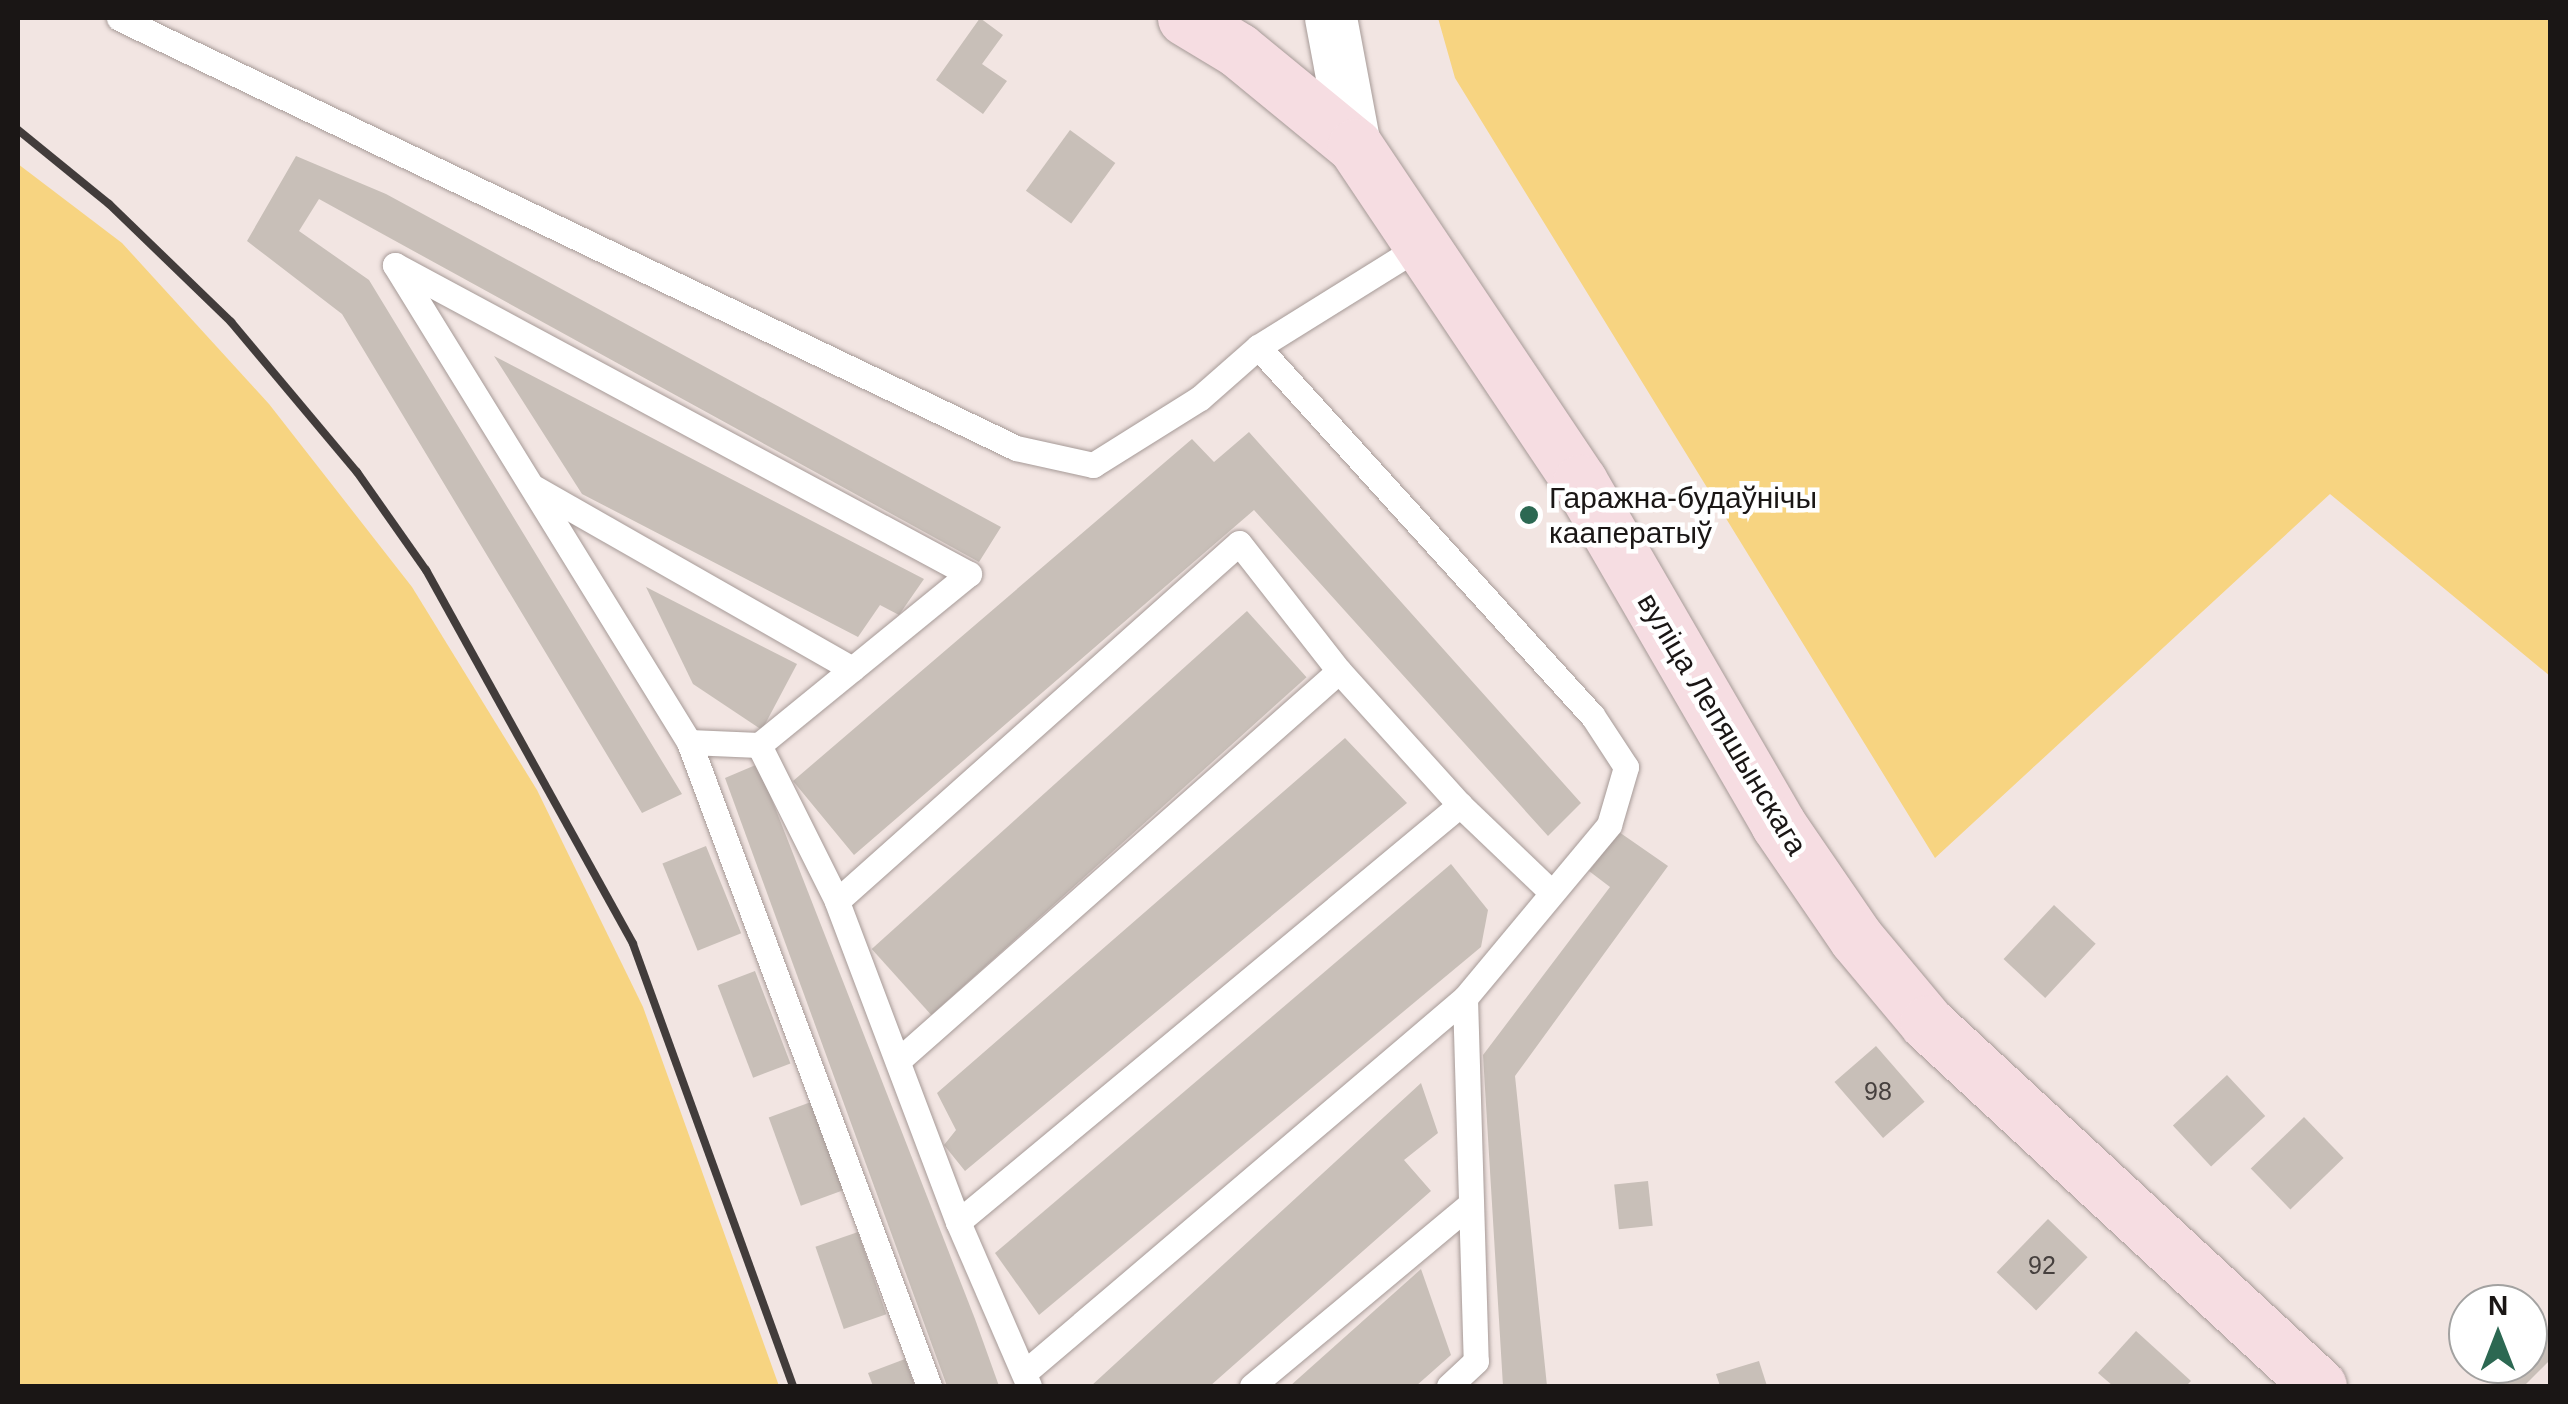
<!DOCTYPE html>
<meta charset="utf-8">
<style>
body{margin:0}
#map{position:relative;width:2568px;height:1404px;overflow:hidden;background:#f2e5e2;font-family:Arial,sans-serif}
div>[style]{position:absolute}
[style*='--x']{left:calc(var(--x)*1px);top:calc(var(--y)*1px);width:calc(var(--w)*1px);rotate:calc(var(--a)*1deg)}
.green>*{inset:0;background:#f7d481}
.building>*{inset:0;background:#c8bfb8;transform-origin:0 0}
.roads{filter:drop-shadow(0 0 2px #a69a97) drop-shadow(0 0 2px #a69a97)}
.lane>*{height:25px;margin:-12.5px;padding:0 12.5px;transform-origin:12.5px;border-radius:12.5px;background:#fff}
.street>*{height:52px;margin:-26px;padding:0 26px;transform-origin:26px;border-radius:26px;background:#fff}
.secondary>*{height:55px;margin:-27.5px;padding:0 27.5px;transform-origin:27.5px;border-radius:27.5px;background:#f6dde2}
.rail>*{height:8px;margin:-4px;padding:0 4px;transform-origin:4px;border-radius:4px;background:#423c3b}
.dots>*{width:28px;height:28px;translate:-50% -50%;box-sizing:border-box;border:5px solid #fff;border-radius:50%}
span{translate:-50% -50%;white-space:nowrap;text-align:center;line-height:1.15;-webkit-text-stroke:9px #fff;paint-order:stroke}
.number-label{font-size:25px;color:#46403e}
.number-label span{-webkit-text-stroke-width:0}
.poi-label{font-size:30px;color:#1a1615}
.left{translate:0 -50%;text-align:left}
.street-label{font-size:30px;color:#1a1615}
.frame{position:absolute;inset:0;border:20px solid #1a1615;pointer-events:none}
.north{position:absolute;left:2448px;top:1284px;width:100px;height:100px;box-sizing:border-box;background:#fff;border:2px solid #a3a2a1;border-radius:50%;rotate:0deg;font-size:28px;font-weight:700;line-height:40px;text-align:center;color:#1a1615}
.north::after{content:'';display:block;margin:auto;width:35px;height:45px;background:#2c6852;clip-path:polygon(50% 0,100% 100%,50% 72%,0 100%)}
</style>
<div id="map">
<div class="green">
<div style="clip-path:polygon(1438px 18px,2550px 18px,2550px 676px,2330px 494px,1935px 858px,1455px 78px)"></div>
<div style="clip-path:polygon(18px 164px,122px 243px,269px 404px,412px 587px,537px 790px,643px 1007px,779px 1386px,18px 1386px)"></div>
</div>
<div class="building">
<div style="clip-path:polygon(980px 18px,1003px 35px,982px 64px,1007px 81px,983px 114px,936px 80px)"></div>
<div style="left:1070px;top:130px;width:56px;height:75px;rotate:36deg"></div>
<div style="clip-path:polygon(296px 156px,386px 194px,1001px 527px,979px 562px,319px 199px,299px 231px,369px 280px,682px 794px,642px 813px,342px 314px,247px 241px)"></div>
<div style="clip-path:polygon(494px 356px,924px 579px,899px 615px,880px 605px,858px 637px,582px 494px)"></div>
<div style="clip-path:polygon(1249px 432px,1581px 803px,1548px 836px,1254px 510px,854px 855px,793px 781px,1192px 439px,1214px 462px)"></div>
<div style="clip-path:polygon(646px 587px,797px 664px,762px 730px,693px 684px)"></div>
<div style="left:1247px;top:611px;width:89px;height:505px;rotate:48deg"></div>
<div style="clip-path:polygon(1345px 738px,1407px 803px,965px 1171px,944px 1145px,956px 1130px,937px 1093px)"></div>
<div style="clip-path:polygon(758px 764px,975px 1319px,999px 1386px,947px 1386px,725px 778px)"></div>
<div style="clip-path:polygon(1619px 832px,1668px 866px,1515px 1076px,1547px 1386px,1503px 1386px,1483px 1055px,1610px 887px,1589px 871px)"></div>
<div style="left:706px;top:846px;width:94px;height:47px;rotate:68deg"></div>
<div style="clip-path:polygon(1451px 864px,1488px 910px,1481px 947px,1039px 1315px,995px 1253px)"></div>
<div style="left:2054px;top:905px;width:57px;height:74px;rotate:43deg"></div>
<div style="left:755px;top:971px;width:99px;height:40px;rotate:69deg"></div>
<div style="left:1876px;top:1046px;width:74px;height:55px;rotate:49deg"></div>
<div style="left:2227px;top:1075px;width:56px;height:74px;rotate:47deg"></div>
<div style="clip-path:polygon(1421px 1083px,1438px 1133px,1404px 1160px,1431px 1191px,1210px 1386px,1091px 1386px)"></div>
<div style="left:811px;top:1102px;width:94px;height:45px;rotate:70deg"></div>
<div style="left:2304px;top:1117px;width:57px;height:74px;rotate:46deg"></div>
<div style="left:1648px;top:1181px;width:45px;height:34px;rotate:84deg"></div>
<div style="left:2048px;top:1219px;width:55px;height:74px;rotate:44deg"></div>
<div style="left:858px;top:1232px;width:87px;height:45px;rotate:71deg"></div>
<div style="clip-path:polygon(1421px 1269px,1451px 1355px,1416px 1386px,1290px 1386px)"></div>
<div style="clip-path:polygon(2528px 1310px,2550px 1332px,2550px 1360px,2524px 1386px,2499px 1386px,2476px 1364px,2528px 1364px)"></div>
<div style="clip-path:polygon(2136px 1331px,2191px 1381px,2186px 1386px,2113px 1386px,2098px 1373px)"></div>
<div style="clip-path:polygon(905px 1359px,915px 1386px,873px 1386px,868px 1373px)"></div>
<div style="clip-path:polygon(1759px 1361px,1767px 1386px,1720px 1386px,1716px 1374px)"></div>
</div>
<div class="roads">
<div class="lane">
<div style="--x:119;--y:18;--w:995;--a:25.61"></div>
<div style="--x:1016;--y:448;--w:79;--a:12.4"></div>
<div style="--x:1093;--y:465;--w:126;--a:-32.1"></div>
<div style="--x:1200;--y:398;--w:77;--a:-41.3"></div>
<div style="--x:1258;--y:347;--w:193;--a:-31.9"></div>
<div style="--x:1258;--y:347;--w:497;--a:47.8"></div>
<div style="--x:1592;--y:715;--w:62;--a:56.8"></div>
<div style="--x:1626;--y:767;--w:60;--a:106.3"></div>
<div style="--x:1609;--y:825;--w:225;--a:129.8"></div>
<div style="--x:1465;--y:998;--w:363;--a:88.3"></div>
<div style="--x:1476;--y:1361;--w:37;--a:137"></div>
<div style="--x:535;--y:488;--w:365;--a:29.7"></div>
<div style="--x:689;--y:742;--w:70;--a:2.5"></div>
<div style="--x:837;--y:901;--w:174;--a:-116.6"></div>
<div style="--x:759;--y:745;--w:271;--a:-39.2"></div>
<div style="--x:969;--y:574;--w:652;--a:-151.71"></div>
<div style="--x:395;--y:265;--w:560;--a:58.35"></div>
<div style="--x:689;--y:742;--w:687;--a:69.56"></div>
<div style="--x:900;--y:1059;--w:586;--a:-41.47"></div>
<div style="--x:958;--y:1222;--w:653;--a:-39.72"></div>
<div style="--x:1024;--y:1373;--w:579;--a:-40.38"></div>
<div style="--x:1029;--y:1386;--w:179;--a:-113.4"></div>
<div style="--x:958;--y:1222;--w:343;--a:-110.7"></div>
<div style="--x:837;--y:901;--w:538;--a:-41.69"></div>
<div style="--x:1239;--y:543;--w:162;--a:52"></div>
<div style="--x:1339;--y:671;--w:181;--a:47.9"></div>
<div style="--x:1460;--y:805;--w:124;--a:43.7"></div>
<div style="--x:1252;--y:1386;--w:280;--a:-39.8"></div>
</div>
<div class="street">
<div style="--x:1331;--y:18;--w:130;--a:79.4"></div>
</div>
<div class="secondary">
<div style="--x:1185;--y:18;--w:62;--a:31.1"></div>
<div style="--x:1238;--y:50;--w:151;--a:39.4"></div>
<div style="--x:1355;--y:146;--w:404;--a:56.2"></div>
<div style="--x:1580;--y:482;--w:395;--a:59.9"></div>
<div style="--x:1778;--y:824;--w:138;--a:55.6"></div>
<div style="--x:1856;--y:938;--w:111;--a:50.1"></div>
<div style="--x:1927;--y:1023;--w:534;--a:42.8"></div>
</div>
</div>
<div class="rail">
<div style="--x:18;--y:130;--w:117;--a:39.1"></div>
<div style="--x:109;--y:204;--w:170;--a:44"></div>
<div style="--x:231;--y:322;--w:196;--a:50"></div>
<div style="--x:357;--y:472;--w:120;--a:54.9"></div>
<div style="--x:426;--y:570;--w:427;--a:61"></div>
<div style="--x:633;--y:944;--w:470;--a:70.1"></div>
</div>
<div class="dots">
<div style="left:1529px;top:515px;background:#2c6852"></div>
</div>
<div class="number-label">
<span style="left:1878px;top:1091px">98</span>
<span style="left:2042px;top:1265px">92</span>
</div>
<div class="poi-label">
<span class="left" style="left:1549px;top:515px">Гаражна-будаўнічы<br>кааператыў</span>
</div>
<div class="street-label">
<span style="left:1722px;top:724px;rotate:59deg">вуліца Лепяшынскага</span>
</div>
<div class="frame"></div>
<div class="north">N</div>
</div>
